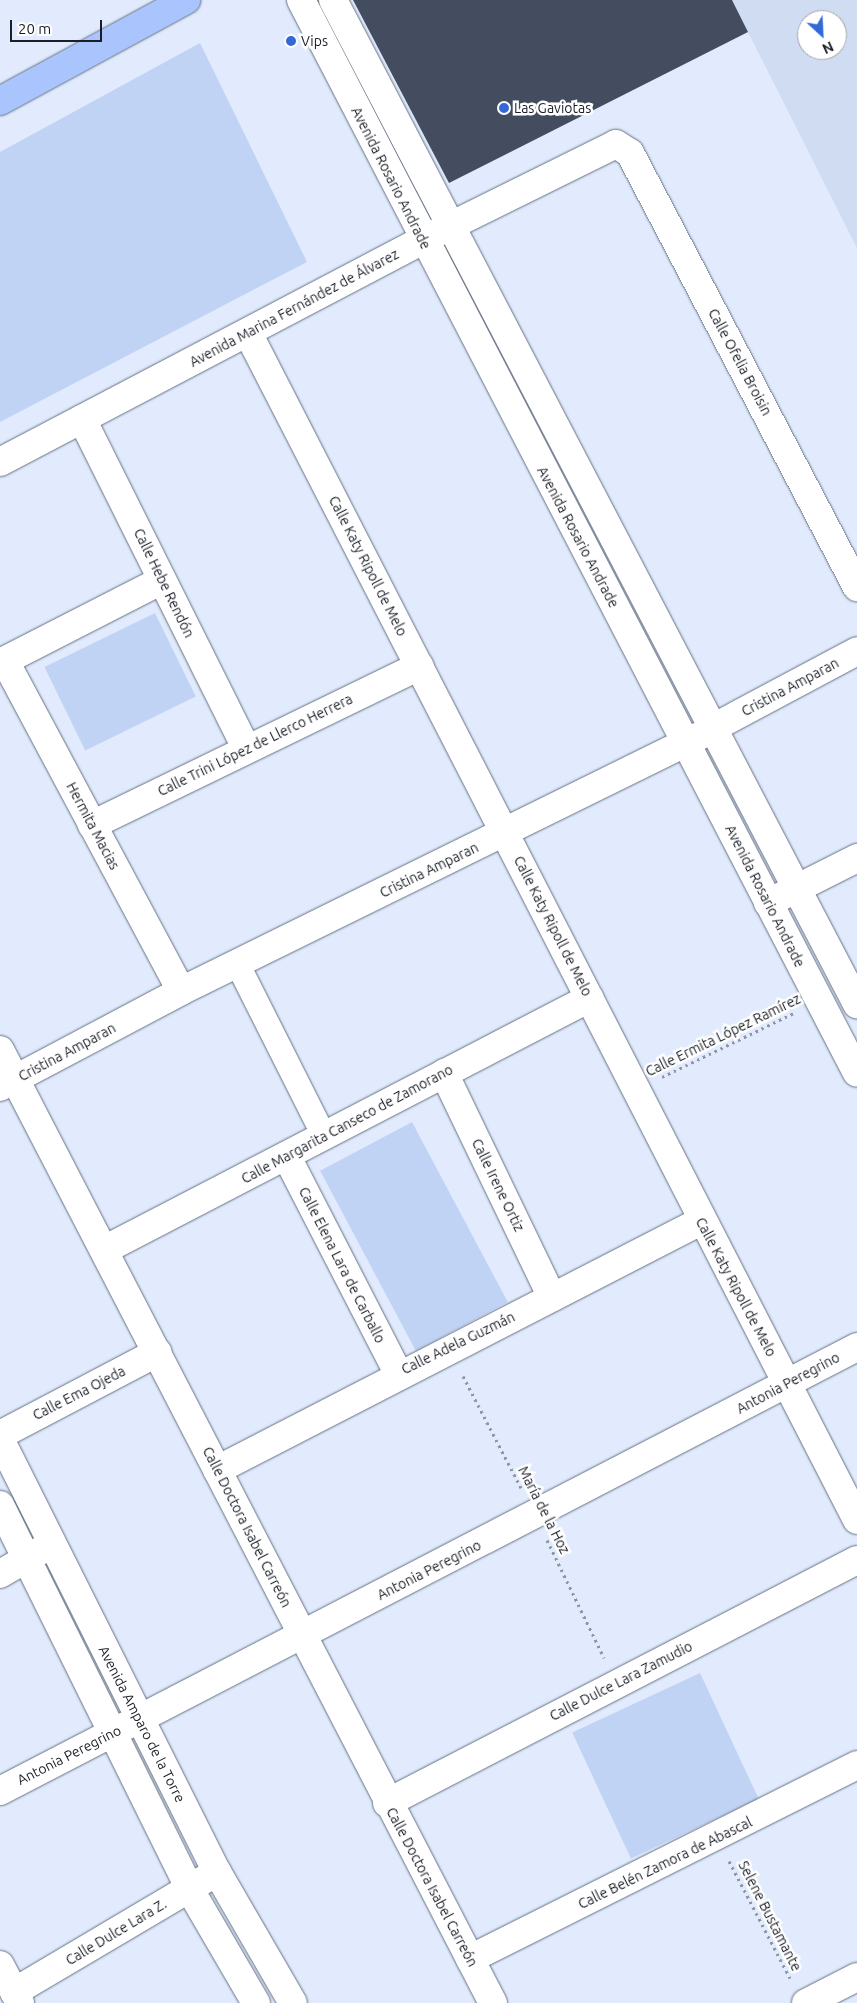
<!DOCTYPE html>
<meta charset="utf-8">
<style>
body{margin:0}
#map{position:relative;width:857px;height:2003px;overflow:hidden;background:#e1ebfd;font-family:Ubuntu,sans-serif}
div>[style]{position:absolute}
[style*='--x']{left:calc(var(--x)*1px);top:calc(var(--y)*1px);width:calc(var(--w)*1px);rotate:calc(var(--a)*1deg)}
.built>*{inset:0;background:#cfdcf2}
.green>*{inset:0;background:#c1d3f4;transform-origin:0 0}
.building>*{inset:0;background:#444d60}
.path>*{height:3px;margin-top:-1.5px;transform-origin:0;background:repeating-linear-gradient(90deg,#8e95a3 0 2.5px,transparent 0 6.5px)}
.roads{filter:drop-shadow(0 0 1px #667184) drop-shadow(0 0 1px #667184)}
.pedestrian>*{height:24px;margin:-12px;padding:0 12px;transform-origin:12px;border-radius:12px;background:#fff}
.minor>*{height:28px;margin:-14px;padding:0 14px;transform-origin:14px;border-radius:14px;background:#fff}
.tertiary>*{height:28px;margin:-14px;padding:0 14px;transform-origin:14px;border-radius:14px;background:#fff}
.primary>*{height:28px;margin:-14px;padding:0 14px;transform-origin:14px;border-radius:14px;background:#aac5fe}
.dots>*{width:14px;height:14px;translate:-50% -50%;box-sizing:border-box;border:2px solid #fff;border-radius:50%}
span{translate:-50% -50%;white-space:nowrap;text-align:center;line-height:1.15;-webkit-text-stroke:5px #fff;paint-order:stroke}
.poi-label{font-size:14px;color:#1a1e26}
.left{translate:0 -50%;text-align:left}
.street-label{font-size:14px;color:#1a1e26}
.north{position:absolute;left:797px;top:10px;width:50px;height:50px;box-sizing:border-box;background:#fff;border:1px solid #a3a5a8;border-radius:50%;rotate:155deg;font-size:14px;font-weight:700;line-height:20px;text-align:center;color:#1a1e26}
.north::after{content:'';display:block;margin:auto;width:18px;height:22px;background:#3568d7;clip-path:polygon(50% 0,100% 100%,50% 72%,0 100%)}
.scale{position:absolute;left:10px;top:20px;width:92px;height:22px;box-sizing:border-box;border:2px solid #1a1e26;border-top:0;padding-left:6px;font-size:15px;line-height:18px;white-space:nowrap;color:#1a1e26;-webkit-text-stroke:4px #fff;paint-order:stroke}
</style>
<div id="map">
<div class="built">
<div style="clip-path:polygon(evenodd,732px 0,857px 0,857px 248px,748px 32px,732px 0,807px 20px,837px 20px,837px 50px,807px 50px,807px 20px)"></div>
</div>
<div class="green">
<div style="clip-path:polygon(200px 43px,307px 262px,0 422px,0 152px)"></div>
<div style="left:155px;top:613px;width:93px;height:123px;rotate:64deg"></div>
<div style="left:412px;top:1122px;width:204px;height:104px;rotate:62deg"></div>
<div style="left:700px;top:1673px;width:139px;height:141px;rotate:65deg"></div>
</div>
<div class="building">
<div style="clip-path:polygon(353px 0,732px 0,748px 32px,449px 183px)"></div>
</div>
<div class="path">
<div style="--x:662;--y:1077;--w:147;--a:-25.9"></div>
<div style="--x:463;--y:1376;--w:126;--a:62.6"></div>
<div style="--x:547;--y:1540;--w:131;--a:64.2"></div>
<div style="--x:729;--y:1861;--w:132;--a:62.5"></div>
</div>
<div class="roads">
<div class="pedestrian">
<div style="--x:237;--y:963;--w:194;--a:63.3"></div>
</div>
<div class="minor">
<div style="--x:248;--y:333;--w:1334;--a:62.84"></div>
<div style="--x:82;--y:419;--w:368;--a:63.5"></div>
<div style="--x:0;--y:462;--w:477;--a:-27.7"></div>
<div style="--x:422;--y:240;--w:216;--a:-26.3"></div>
<div style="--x:616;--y:144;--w:17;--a:33"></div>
<div style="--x:630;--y:153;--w:490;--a:62.4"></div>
<div style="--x:5;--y:661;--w:374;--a:61.9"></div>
<div style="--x:0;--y:663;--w:182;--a:-27.1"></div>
<div style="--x:713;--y:728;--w:163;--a:-28.1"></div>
<div style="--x:92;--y:825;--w:364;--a:-25.9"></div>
<div style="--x:768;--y:903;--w:100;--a:-26.8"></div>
<div style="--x:0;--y:1050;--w:1073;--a:62.65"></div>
<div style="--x:444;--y:1073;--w:249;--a:64.3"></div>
<div style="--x:287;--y:1157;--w:243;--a:62.8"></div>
<div style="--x:104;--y:1250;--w:547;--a:-27.41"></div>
<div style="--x:0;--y:1435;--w:178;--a:-27.7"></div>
<div style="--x:217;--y:1470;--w:544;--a:-27.22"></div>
<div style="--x:0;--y:1574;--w:60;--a:-30"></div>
<div style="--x:0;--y:1791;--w:965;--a:-27.39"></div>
<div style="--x:387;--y:1803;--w:529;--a:-27.34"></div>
<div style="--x:470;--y:1959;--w:433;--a:-26.6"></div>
<div style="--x:0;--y:1965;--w:43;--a:62.2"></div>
<div style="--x:14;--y:1992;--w:236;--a:-30.6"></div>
</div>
<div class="tertiary">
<div style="--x:301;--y:0;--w:1208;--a:62.61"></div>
<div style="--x:333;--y:0;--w:1133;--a:62.44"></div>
<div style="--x:0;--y:1087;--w:205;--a:-27.9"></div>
<div style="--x:181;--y:991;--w:582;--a:-26.21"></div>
<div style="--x:0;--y:1439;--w:484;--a:63.4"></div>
<div style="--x:217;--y:1872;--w:151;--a:59.9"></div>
<div style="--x:0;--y:1505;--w:427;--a:63.7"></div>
<div style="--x:189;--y:1888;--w:133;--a:59.8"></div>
<div style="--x:806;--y:2003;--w:57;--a:-27"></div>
</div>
<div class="primary">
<div style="--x:0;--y:101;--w:212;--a:-28.5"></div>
</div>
</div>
<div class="dots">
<div style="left:291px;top:41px;background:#3568d7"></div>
<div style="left:504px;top:108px;background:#3568d7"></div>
</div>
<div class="poi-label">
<span class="left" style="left:301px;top:41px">Vips</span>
<span class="left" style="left:514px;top:108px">Las Gaviotas</span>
</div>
<div class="street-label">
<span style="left:391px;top:178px;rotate:63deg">Avenida Rosario Andrade</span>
<span style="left:294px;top:308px;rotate:-28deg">Avenida Marina Fernández de Álvarez</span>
<span style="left:740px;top:362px;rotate:62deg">Calle Ofelia Broisin</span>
<span style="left:578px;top:537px;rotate:62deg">Avenida Rosario Andrade</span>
<span style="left:368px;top:566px;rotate:63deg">Calle Katy Ripoll de Melo</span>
<span style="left:164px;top:583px;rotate:64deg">Calle Hebe Rendón</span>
<span style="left:790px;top:687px;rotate:-28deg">Cristina Amparan</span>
<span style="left:255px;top:745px;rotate:-26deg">Calle Trini López de Llerco Herrera</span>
<span style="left:93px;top:826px;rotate:62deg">Hermita Macias</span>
<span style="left:429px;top:870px;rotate:-26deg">Cristina Amparan</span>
<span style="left:765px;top:896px;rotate:63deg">Avenida Rosario Andrade</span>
<span style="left:553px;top:926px;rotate:63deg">Calle Katy Ripoll de Melo</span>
<span style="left:723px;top:1035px;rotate:-26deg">Calle Ermita López Ramírez</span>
<span style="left:67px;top:1052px;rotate:-28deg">Cristina Amparan</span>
<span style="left:347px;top:1124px;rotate:-28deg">Calle Margarita Canseco de Zamorano</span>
<span style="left:498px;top:1185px;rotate:64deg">Calle Irene Ortiz</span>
<span style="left:342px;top:1265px;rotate:63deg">Calle Elena Lara de Carballo</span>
<span style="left:736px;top:1287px;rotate:62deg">Calle Katy Ripoll de Melo</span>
<span style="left:458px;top:1343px;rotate:-26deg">Calle Adela Guzmán</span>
<span style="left:788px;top:1383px;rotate:-28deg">Antonia Peregrino</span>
<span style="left:79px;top:1393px;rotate:-27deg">Calle Ema Ojeda</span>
<span style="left:544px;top:1510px;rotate:63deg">María de la Hoz</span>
<span style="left:247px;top:1527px;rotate:63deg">Calle Doctora Isabel Carreón</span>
<span style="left:429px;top:1570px;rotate:-27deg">Antonia Peregrino</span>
<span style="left:621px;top:1681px;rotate:-27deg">Calle Dulce Lara Zamudio</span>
<span style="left:142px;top:1724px;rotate:63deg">Avenida Amparo de la Torre</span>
<span style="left:69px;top:1755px;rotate:-27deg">Antonia Peregrino</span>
<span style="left:665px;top:1863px;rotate:-26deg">Calle Belén Zamora de Abascal</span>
<span style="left:432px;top:1887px;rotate:62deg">Calle Doctora Isabel Carreón</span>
<span style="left:770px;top:1916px;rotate:63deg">Selene Bustamante</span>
<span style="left:116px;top:1932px;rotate:-31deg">Calle Dulce Lara Z.</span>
</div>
<div class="north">N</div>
<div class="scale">20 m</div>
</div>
